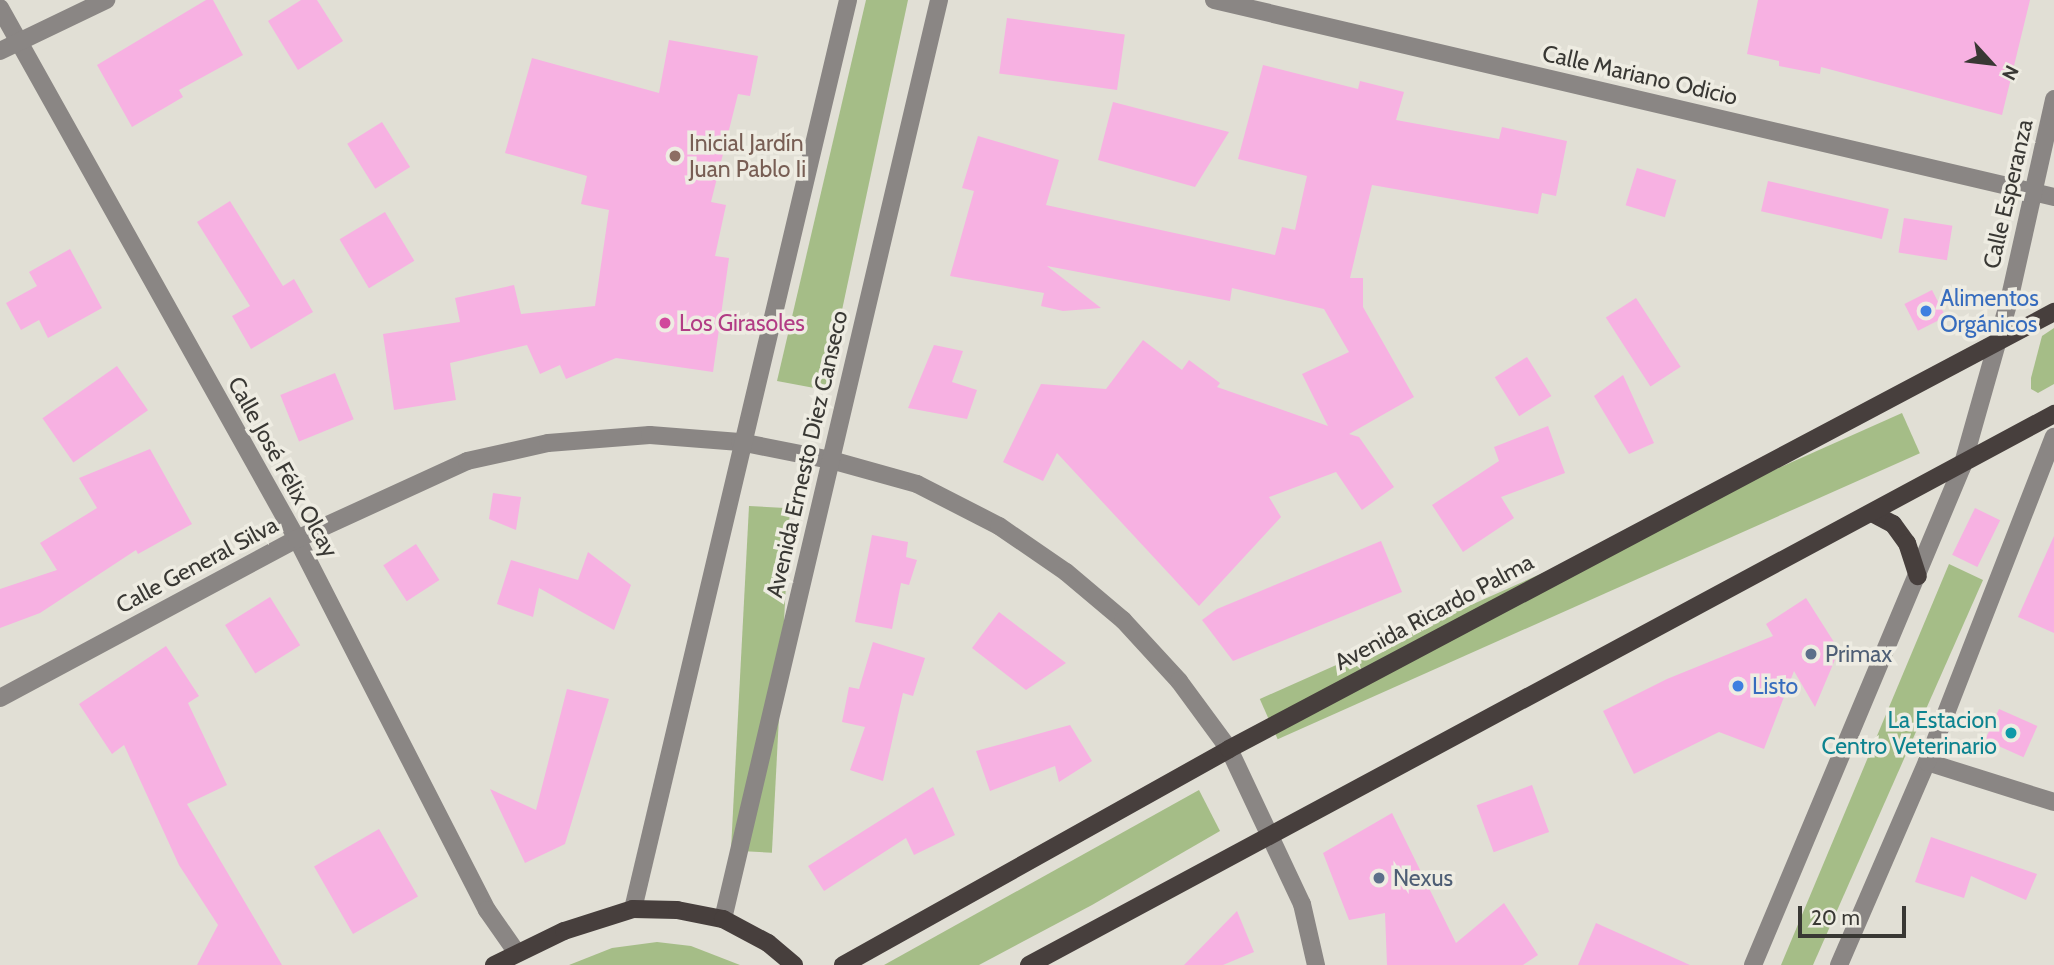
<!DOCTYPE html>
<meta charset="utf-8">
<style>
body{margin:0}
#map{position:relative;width:2054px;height:965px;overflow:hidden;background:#e1dfd5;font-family:Cabin,sans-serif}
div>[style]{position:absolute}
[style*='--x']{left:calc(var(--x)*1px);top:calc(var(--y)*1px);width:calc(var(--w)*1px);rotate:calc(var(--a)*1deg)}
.green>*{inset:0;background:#a5bd87;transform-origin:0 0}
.building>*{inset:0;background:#f7b1e2;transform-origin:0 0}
.minor>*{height:18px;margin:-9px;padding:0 9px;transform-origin:9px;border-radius:9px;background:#8a8684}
.major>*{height:18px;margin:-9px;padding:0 9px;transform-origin:9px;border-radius:9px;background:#473f3d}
.dots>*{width:19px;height:19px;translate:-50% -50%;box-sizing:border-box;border:4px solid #eeece2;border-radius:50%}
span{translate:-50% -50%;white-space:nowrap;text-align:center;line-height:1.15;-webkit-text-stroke:7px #eeece2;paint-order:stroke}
.street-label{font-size:23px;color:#393834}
.education-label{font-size:23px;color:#785e54}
.left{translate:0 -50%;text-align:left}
.shop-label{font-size:23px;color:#366cbe}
.hotel-label{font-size:23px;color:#b23c85}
.service-label{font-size:23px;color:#4e5e75}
.culture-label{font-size:23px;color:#0d838f}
.right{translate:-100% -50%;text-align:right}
.north{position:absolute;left:1956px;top:28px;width:70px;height:70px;-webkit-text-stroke:5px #eeece2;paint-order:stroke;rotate:117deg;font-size:19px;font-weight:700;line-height:28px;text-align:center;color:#393834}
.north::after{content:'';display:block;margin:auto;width:24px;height:32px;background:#393834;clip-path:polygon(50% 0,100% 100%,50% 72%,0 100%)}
.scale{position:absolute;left:1798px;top:906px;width:108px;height:32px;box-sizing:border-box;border:4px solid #393834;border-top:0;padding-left:9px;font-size:21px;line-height:24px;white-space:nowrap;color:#393834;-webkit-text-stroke:5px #eeece2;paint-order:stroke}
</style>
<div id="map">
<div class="green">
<div style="clip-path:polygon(866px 0,908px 0,825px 390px,777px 381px)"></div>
<div style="clip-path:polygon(2054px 328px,2054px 384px,2038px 393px,2031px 389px,2031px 378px,2042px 336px)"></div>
<div style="left:1902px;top:413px;width:44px;height:703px;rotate:66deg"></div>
<div style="left:749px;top:506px;width:41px;height:345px;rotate:3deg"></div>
<div style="clip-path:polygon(1949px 564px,1983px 580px,1813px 965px,1781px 965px)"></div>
<div style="clip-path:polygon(1199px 790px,1220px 831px,1092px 905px,979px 965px,884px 965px)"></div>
<div style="clip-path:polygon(657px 942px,691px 946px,740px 965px,569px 965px,612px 948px)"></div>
</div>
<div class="building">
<div style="clip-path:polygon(206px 0,213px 0,243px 55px,179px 90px,183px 97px,132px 127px,97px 65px)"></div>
<div style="clip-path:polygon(301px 0,317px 0,343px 41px,298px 70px,268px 21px)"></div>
<div style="clip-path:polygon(1758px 0,2030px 0,2002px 115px,1821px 67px,1820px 74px,1779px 66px,1779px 61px,1747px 54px)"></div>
<div style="left:1007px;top:18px;width:119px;height:56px;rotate:8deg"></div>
<div style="clip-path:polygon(669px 40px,758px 56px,750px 96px,738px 94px,711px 202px,726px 205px,715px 256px,729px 258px,713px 372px,616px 358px,566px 379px,560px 365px,540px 374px,527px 345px,450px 363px,456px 400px,394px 410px,383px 334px,460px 322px,455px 298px,514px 285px,521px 314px,595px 306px,609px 210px,581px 204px,587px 176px,505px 153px,532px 58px,659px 93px)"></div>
<div style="clip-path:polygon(1263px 65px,1358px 89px,1360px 81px,1404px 92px,1396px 120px,1499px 139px,1502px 127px,1567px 141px,1556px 196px,1542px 193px,1538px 214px,1372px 185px,1350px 278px,1363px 278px,1363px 307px,1414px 397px,1349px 434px,1359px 437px,1394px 487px,1362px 510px,1336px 472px,1269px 497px,1281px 517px,1199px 606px,1057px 453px,1043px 481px,1003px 462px,1041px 384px,1106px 389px,1143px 340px,1182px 370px,1189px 360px,1220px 383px,1217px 387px,1328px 426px,1302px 374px,1349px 352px,1324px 309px,1232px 288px,1230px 301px,1047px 266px,1101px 308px,1063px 311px,1041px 306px,1044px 293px,950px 276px,974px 191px,962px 188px,978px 136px,1059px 160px,1046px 205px,1275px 255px,1282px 227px,1295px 230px,1307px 176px,1238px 159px)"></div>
<div style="clip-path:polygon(1113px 102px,1229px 132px,1195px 187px,1098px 160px)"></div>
<div style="left:382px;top:122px;width:53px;height:41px;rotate:58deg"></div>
<div style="left:1637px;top:168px;width:41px;height:39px;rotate:17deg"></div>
<div style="left:1768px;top:181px;width:124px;height:31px;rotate:13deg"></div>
<div style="clip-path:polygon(230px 201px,283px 286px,294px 279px,313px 312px,251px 349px,232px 316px,250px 306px,197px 222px)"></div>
<div style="left:385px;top:212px;width:57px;height:53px;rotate:59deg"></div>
<div style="left:1904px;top:218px;width:49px;height:35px;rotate:9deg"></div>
<div style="clip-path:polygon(70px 249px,102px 308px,48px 338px,39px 320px,21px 330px,6px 303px,37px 286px,29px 272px)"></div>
<div style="left:1932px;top:290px;width:30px;height:31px;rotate:63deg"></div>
<div style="left:1636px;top:298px;width:82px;height:36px;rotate:57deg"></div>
<div style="clip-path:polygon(934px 345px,963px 351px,952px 382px,977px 390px,967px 419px,908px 408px)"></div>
<div style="left:1527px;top:357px;width:46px;height:38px;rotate:58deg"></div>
<div style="left:117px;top:366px;width:54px;height:91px;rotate:55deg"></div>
<div style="left:335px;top:373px;width:50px;height:59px;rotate:68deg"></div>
<div style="clip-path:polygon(1623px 375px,1654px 443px,1629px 454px,1594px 396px)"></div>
<div style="clip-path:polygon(1548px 426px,1565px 473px,1501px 497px,1514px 518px,1463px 552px,1432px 505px,1499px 461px,1494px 447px)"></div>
<div style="clip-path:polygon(150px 449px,192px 524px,138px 554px,136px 550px,40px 613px,0 628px,0 589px,57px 570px,40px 543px,97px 508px,79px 478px)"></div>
<div style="clip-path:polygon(493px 493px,521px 497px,516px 530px,489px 519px)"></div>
<div style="left:1975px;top:508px;width:28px;height:52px;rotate:26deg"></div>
<div style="clip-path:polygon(872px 535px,908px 542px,906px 557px,917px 560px,909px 585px,901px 583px,892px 629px,855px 622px)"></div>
<div style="clip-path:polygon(2054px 536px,2054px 633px,2018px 617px)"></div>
<div style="clip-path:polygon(1381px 541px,1402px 592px,1233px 661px,1202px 620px,1217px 609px)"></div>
<div style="left:416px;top:544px;width:43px;height:39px;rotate:57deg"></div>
<div style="clip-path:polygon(588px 552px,631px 585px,614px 630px,539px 588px,533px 617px,497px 604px,511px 560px,578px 580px)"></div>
<div style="left:270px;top:597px;width:57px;height:53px;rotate:58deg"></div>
<div style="clip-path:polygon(1806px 598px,1839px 650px,1815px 707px,1794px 671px,1764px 749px,1719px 732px,1634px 774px,1603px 711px,1667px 679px,1773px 636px,1766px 624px)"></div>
<div style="clip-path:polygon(999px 612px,1066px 663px,1026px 690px,972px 648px)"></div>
<div style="clip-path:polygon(873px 642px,925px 658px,913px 696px,903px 693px,883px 781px,850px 770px,865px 727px,842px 722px,849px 687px,859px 689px)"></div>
<div style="clip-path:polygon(166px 646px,199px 696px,188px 703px,227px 785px,187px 804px,282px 965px,197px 965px,218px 925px,179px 865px,124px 745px,112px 754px,79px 704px)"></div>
<div style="clip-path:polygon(567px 689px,609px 699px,565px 844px,525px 863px,490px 789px,536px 810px)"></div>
<div style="left:1999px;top:709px;width:42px;height:34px;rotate:24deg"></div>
<div style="clip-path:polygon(1070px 725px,1092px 761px,1059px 782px,1055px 766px,990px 791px,976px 751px)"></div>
<div style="left:1532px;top:785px;width:50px;height:59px;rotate:70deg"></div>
<div style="clip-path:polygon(933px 787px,955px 835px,914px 855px,906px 838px,824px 891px,808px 866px)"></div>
<div style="clip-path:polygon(1392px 813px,1456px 943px,1504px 903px,1538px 955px,1523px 965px,1387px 965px,1385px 913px,1349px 920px,1323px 853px)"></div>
<div style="left:379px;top:829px;width:78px;height:75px;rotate:60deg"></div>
<div style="clip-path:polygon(1931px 837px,2037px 874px,2026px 900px,1971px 876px,1964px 898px,1915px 882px)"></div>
<div style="clip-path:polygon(1237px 911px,1254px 952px,1223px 965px,1184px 965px)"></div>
<div style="clip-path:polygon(1596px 923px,1690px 965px,1578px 965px)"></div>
</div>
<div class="minor">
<div style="--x:1214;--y:0;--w:863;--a:13.2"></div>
<div style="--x:0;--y:8;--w:608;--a:60.78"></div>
<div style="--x:297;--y:539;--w:417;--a:62.9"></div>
<div style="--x:487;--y:910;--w:52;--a:55.1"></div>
<div style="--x:0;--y:51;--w:118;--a:-25.7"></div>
<div style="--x:0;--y:698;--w:337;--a:-28.2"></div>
<div style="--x:297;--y:539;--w:187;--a:-24.6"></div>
<div style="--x:467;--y:461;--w:83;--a:-12.5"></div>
<div style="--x:548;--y:443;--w:102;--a:-4.5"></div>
<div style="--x:650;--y:435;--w:90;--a:4.4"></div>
<div style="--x:740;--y:442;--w:93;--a:11.2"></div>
<div style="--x:831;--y:460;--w:89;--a:15.6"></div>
<div style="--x:917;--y:484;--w:92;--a:27.1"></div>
<div style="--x:999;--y:526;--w:81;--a:34.5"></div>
<div style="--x:1066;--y:572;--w:75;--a:40.1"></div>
<div style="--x:1123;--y:620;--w:83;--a:47.4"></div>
<div style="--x:1179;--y:681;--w:84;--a:53.7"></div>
<div style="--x:1229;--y:749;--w:171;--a:64.8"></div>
<div style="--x:1302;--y:904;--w:63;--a:77.1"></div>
<div style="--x:1927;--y:762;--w:133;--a:17.5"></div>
<div style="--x:633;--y:909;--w:934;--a:-76.69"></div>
<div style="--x:723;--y:919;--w:944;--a:-76.77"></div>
<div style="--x:1753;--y:965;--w:540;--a:-67.23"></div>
<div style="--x:1962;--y:467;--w:173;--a:-74.2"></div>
<div style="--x:2009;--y:301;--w:207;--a:-77.4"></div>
<div style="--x:1839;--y:965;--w:221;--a:-66.6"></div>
<div style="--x:1927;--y:762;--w:349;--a:-68.7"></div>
</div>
<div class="major">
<div style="--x:1872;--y:513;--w:24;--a:28"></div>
<div style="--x:1893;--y:524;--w:24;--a:54"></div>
<div style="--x:1907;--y:543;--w:35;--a:72"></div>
<div style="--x:494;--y:965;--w:78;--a:-25.9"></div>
<div style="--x:564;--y:931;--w:72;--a:-17.7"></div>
<div style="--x:633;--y:909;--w:44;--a:1.3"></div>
<div style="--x:677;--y:910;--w:47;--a:11.1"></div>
<div style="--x:723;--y:919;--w:51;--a:28.1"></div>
<div style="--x:768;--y:943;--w:34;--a:40"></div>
<div style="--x:843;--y:965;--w:442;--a:-29.2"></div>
<div style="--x:1229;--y:749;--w:934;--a:-27.91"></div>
<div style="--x:1029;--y:965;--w:1164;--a:-28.26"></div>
</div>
<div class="dots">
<div style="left:675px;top:156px;background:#8d6e63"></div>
<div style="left:1926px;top:311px;background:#3f7fe0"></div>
<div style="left:665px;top:323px;background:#d1479c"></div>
<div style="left:1811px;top:654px;background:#5c6f8a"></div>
<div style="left:1738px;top:686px;background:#3f7fe0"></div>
<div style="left:2011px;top:733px;background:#0f9aa8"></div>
<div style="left:1379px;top:878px;background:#5c6f8a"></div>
</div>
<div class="street-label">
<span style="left:1640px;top:75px;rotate:13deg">Calle Mariano Odicio</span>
<span style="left:2008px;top:194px;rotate:-77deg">Calle Esperanza</span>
<span style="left:807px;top:454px;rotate:-77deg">Avenida Ernesto Diez Canseco</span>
<span style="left:283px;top:467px;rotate:61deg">Calle José Félix Olcay</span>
<span style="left:197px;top:565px;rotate:-28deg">Calle General Silva</span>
<span style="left:1434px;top:612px;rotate:-28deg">Avenida Ricardo Palma</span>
</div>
<div class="education-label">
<span class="left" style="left:689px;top:156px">Inicial Jardín<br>Juan Pablo Ii</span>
</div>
<div class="shop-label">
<span class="left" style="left:1940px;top:311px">Alimentos<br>Orgánicos</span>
<span class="left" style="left:1752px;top:686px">Listo</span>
</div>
<div class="hotel-label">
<span class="left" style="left:679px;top:323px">Los Girasoles</span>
</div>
<div class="service-label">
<span class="left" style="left:1825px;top:654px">Primax</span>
<span class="left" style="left:1393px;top:878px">Nexus</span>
</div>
<div class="culture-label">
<span class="right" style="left:1997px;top:733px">La Estacion<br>Centro Veterinario</span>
</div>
<div class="north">N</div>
<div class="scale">20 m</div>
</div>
